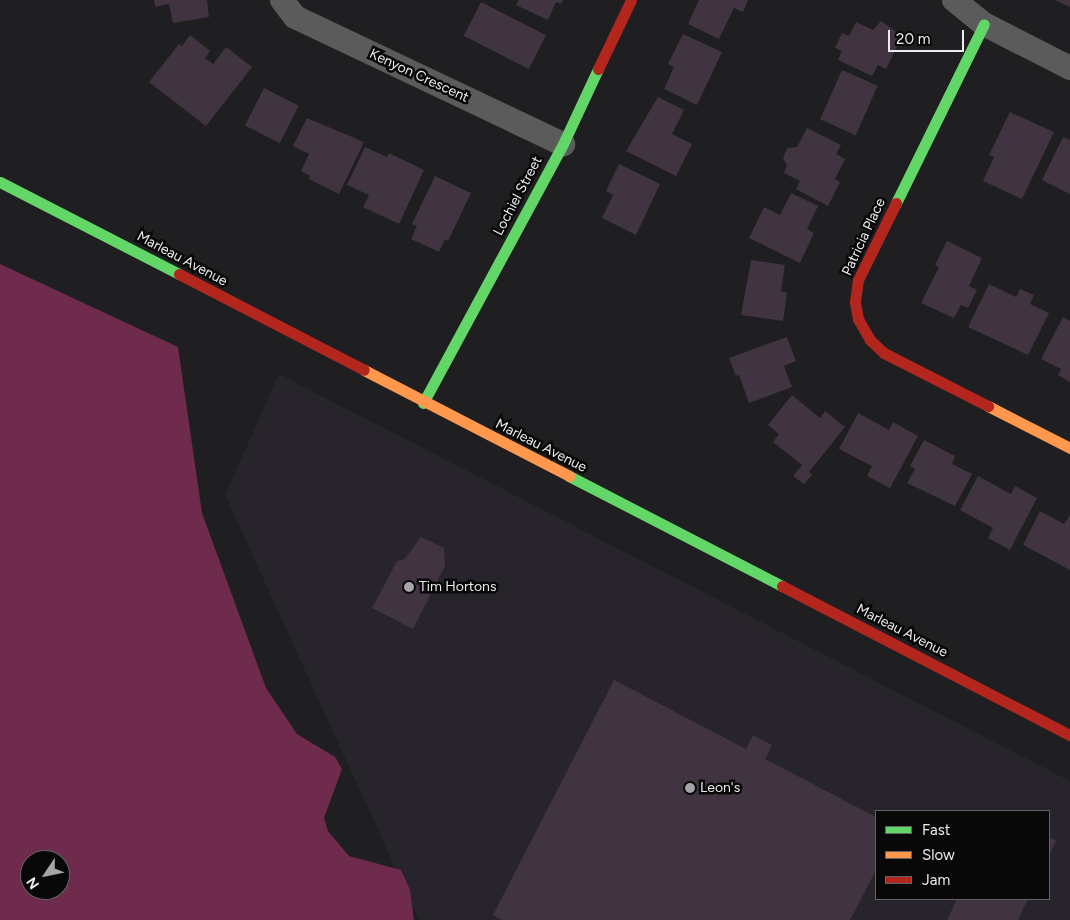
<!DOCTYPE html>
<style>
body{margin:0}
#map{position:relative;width:1070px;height:920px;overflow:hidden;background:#1f1e20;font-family:Figtree,sans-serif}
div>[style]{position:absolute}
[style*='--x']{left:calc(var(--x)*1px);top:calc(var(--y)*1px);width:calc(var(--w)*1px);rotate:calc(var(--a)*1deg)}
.built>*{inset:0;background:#27242c}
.forest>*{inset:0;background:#6f2b4b}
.building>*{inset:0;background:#403440;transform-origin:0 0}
.street>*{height:24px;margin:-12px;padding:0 12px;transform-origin:12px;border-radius:12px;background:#5b5b5c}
.fast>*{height:11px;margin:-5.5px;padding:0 5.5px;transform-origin:5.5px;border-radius:5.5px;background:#63d668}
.slow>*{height:11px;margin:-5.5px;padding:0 5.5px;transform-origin:5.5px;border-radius:5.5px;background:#ff974d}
.jam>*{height:11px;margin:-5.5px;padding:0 5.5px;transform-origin:5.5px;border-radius:5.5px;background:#b3261e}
.dots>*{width:14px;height:14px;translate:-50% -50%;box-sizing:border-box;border:2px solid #080809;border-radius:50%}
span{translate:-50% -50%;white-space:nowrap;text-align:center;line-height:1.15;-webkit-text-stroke:5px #080809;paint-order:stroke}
.street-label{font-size:14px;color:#ecebee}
.poi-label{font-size:14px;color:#ecebee}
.left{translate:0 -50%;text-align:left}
.legend{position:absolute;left:875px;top:810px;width:175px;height:90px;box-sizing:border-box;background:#080809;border:1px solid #636365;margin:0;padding:6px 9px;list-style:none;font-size:15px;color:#ecebee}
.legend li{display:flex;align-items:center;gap:10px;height:25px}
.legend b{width:25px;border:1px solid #636365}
.north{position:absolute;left:20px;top:850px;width:50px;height:50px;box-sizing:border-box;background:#080809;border:1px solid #636365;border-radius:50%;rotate:236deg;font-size:14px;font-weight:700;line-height:20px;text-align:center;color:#ecebee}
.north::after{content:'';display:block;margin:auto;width:18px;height:22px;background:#a4a3a6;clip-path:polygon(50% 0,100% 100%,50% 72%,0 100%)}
.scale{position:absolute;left:888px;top:30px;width:76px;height:22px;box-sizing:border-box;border:2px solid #ecebee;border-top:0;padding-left:6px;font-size:15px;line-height:18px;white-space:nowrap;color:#ecebee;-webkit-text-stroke:4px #080809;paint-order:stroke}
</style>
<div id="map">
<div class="built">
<div style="clip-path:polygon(evenodd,279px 374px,1070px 781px,1070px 920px,419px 920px,225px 495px,279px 374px,876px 811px,1049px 811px,1049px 899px,876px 899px,876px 811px)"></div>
</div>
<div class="forest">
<div style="clip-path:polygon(evenodd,0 264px,178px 347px,202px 513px,266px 688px,297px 734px,335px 757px,342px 769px,324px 818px,328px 831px,349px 856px,401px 870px,410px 890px,414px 920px,0 920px,0 264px,30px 860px,60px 860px,60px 890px,30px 890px,30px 860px)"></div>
</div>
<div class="building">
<div style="clip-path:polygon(154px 0,207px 0,209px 17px,173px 23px,169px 4px,155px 7px)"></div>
<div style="clip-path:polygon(519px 0,563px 0,561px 4px,556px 2px,548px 20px,516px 5px)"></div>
<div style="clip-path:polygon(699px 0,748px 0,743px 12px,734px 8px,719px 39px,688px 24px)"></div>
<div style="clip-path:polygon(1055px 0,1070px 0,1070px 7px)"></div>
<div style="left:481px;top:2px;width:73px;height:38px;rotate:27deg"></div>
<div style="clip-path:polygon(881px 21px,902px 36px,886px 69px,878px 65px,872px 76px,838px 60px,842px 51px,835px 48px,842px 33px,849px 36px,856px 22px,873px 30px)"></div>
<div style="clip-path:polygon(683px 34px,722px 52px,697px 105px,664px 89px,674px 67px,668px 64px)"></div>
<div style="clip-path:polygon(190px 35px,210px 51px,205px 58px,213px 64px,226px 47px,252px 67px,206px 126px,149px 82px,179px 44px,182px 46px)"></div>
<div style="left:842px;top:70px;width:39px;height:54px;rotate:24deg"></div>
<div style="left:264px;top:88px;width:39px;height:42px;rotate:27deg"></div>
<div style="clip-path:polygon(658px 97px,684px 110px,672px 134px,692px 144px,676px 176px,626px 151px)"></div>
<div style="clip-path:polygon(1010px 112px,1054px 132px,1022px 199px,983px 181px,994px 157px,989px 155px)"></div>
<div style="clip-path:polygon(307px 118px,364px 142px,339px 194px,309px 179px,310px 176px,301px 171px,309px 154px,293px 146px)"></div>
<div style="clip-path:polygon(807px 128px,841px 145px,836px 154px,845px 159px,835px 179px,840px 182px,828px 206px,796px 189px,800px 181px,784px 173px,787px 165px,783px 158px,787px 148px,797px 147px)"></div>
<div style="clip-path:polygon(1063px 137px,1070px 140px,1070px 194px,1042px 180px)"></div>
<div style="clip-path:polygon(365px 147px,387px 157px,389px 153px,424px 170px,399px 224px,363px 207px,369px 195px,347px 185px)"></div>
<div style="clip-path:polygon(619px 164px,660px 184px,636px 235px,602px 218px,613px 195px,606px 191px)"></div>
<div style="clip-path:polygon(435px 176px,471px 193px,448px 241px,445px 239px,439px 252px,411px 239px,417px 226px,412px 224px)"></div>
<div style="clip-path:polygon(791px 193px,818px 206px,807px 229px,814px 233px,800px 263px,749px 238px,764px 207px,780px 215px)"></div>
<div style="clip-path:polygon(947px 241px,982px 258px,969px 286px,977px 290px,968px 308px,961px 305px,954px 318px,921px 303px,939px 267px,935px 265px)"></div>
<div style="clip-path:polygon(751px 260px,785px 265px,781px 291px,787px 293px,783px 321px,741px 315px)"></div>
<div style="clip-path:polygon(989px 284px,1016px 297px,1020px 289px,1034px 295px,1030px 304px,1049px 313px,1028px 355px,968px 327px)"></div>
<div style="clip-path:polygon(1063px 317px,1070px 321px,1070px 382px,1058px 375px,1061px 369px,1041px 359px)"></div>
<div style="clip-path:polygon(787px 337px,796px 361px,784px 366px,792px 387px,749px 403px,739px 375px,736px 376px,729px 358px)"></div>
<div style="clip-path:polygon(792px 395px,820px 418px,825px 411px,845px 427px,809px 472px,812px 475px,804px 484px,793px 476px,802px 465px,773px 442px,779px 434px,768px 425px)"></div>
<div style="clip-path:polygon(858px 413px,889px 430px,893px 422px,918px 436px,890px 488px,867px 476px,872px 466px,839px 449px)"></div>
<div style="clip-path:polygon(924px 440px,955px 456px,952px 464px,972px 474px,955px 506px,907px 483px,915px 469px,910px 466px)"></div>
<div style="clip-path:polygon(978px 476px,1011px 494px,1015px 486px,1037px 498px,1010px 550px,988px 538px,993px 528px,960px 510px)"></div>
<div style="clip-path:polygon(1040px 511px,1064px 524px,1070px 515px,1070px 570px,1023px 545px)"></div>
<div style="clip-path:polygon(421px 537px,444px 548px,445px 566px,413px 629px,372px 608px,397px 561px,405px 559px)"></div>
<div style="clip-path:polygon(614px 680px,746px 749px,753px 735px,772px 745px,765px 759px,876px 817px,876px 870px,850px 920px,502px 920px,493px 915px)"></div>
<div style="clip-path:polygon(1049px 837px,1056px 841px,1049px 855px)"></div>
<div style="clip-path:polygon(957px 899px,1028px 899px,1018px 920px,947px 920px)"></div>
</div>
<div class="street">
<div style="--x:282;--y:0;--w:21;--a:53"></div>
<div style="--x:295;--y:17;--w:297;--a:25.4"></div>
<div style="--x:954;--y:0;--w:38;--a:39"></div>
<div style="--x:984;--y:24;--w:97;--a:27.1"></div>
</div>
<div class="fast">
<div style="--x:0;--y:182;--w:201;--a:27.2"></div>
<div style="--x:896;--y:203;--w:199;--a:-63.8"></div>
<div style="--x:423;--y:403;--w:294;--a:-61.6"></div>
<div style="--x:563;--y:144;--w:83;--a:-65"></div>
<div style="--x:569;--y:476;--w:240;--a:27.3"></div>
</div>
<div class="slow">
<div style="--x:364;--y:370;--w:231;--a:27.3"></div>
<div style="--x:988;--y:406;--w:92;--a:27.1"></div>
</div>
<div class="jam">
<div style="--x:598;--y:69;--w:76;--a:-64.4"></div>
<div style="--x:896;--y:203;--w:86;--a:116.3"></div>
<div style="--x:858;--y:280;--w:22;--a:98"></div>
<div style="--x:855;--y:302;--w:17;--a:80"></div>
<div style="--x:858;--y:319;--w:24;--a:60"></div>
<div style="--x:870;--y:340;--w:19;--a:43"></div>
<div style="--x:884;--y:353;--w:117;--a:27"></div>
<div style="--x:179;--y:274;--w:208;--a:27.4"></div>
<div style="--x:782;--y:586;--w:324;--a:27.4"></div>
</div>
<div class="dots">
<div style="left:409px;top:587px;background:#a4a3a6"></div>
<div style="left:690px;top:788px;background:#a4a3a6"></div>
</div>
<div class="street-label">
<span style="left:419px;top:76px;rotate:25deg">Kenyon Crescent</span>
<span style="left:518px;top:196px;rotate:-62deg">Lochiel Street</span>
<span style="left:864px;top:237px;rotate:-65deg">Patricia Place</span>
<span style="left:182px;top:259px;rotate:28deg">Marleau Avenue</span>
<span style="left:541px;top:446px;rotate:27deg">Marleau Avenue</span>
<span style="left:902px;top:631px;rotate:27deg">Marleau Avenue</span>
</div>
<div class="poi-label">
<span class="left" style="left:419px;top:587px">Tim Hortons</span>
<span class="left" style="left:700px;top:788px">Leon's</span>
</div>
<ul class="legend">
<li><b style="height:6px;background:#63d668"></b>Fast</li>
<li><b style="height:6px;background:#ff974d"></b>Slow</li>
<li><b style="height:6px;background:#b3261e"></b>Jam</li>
</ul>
<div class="north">N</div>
<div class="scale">20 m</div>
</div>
